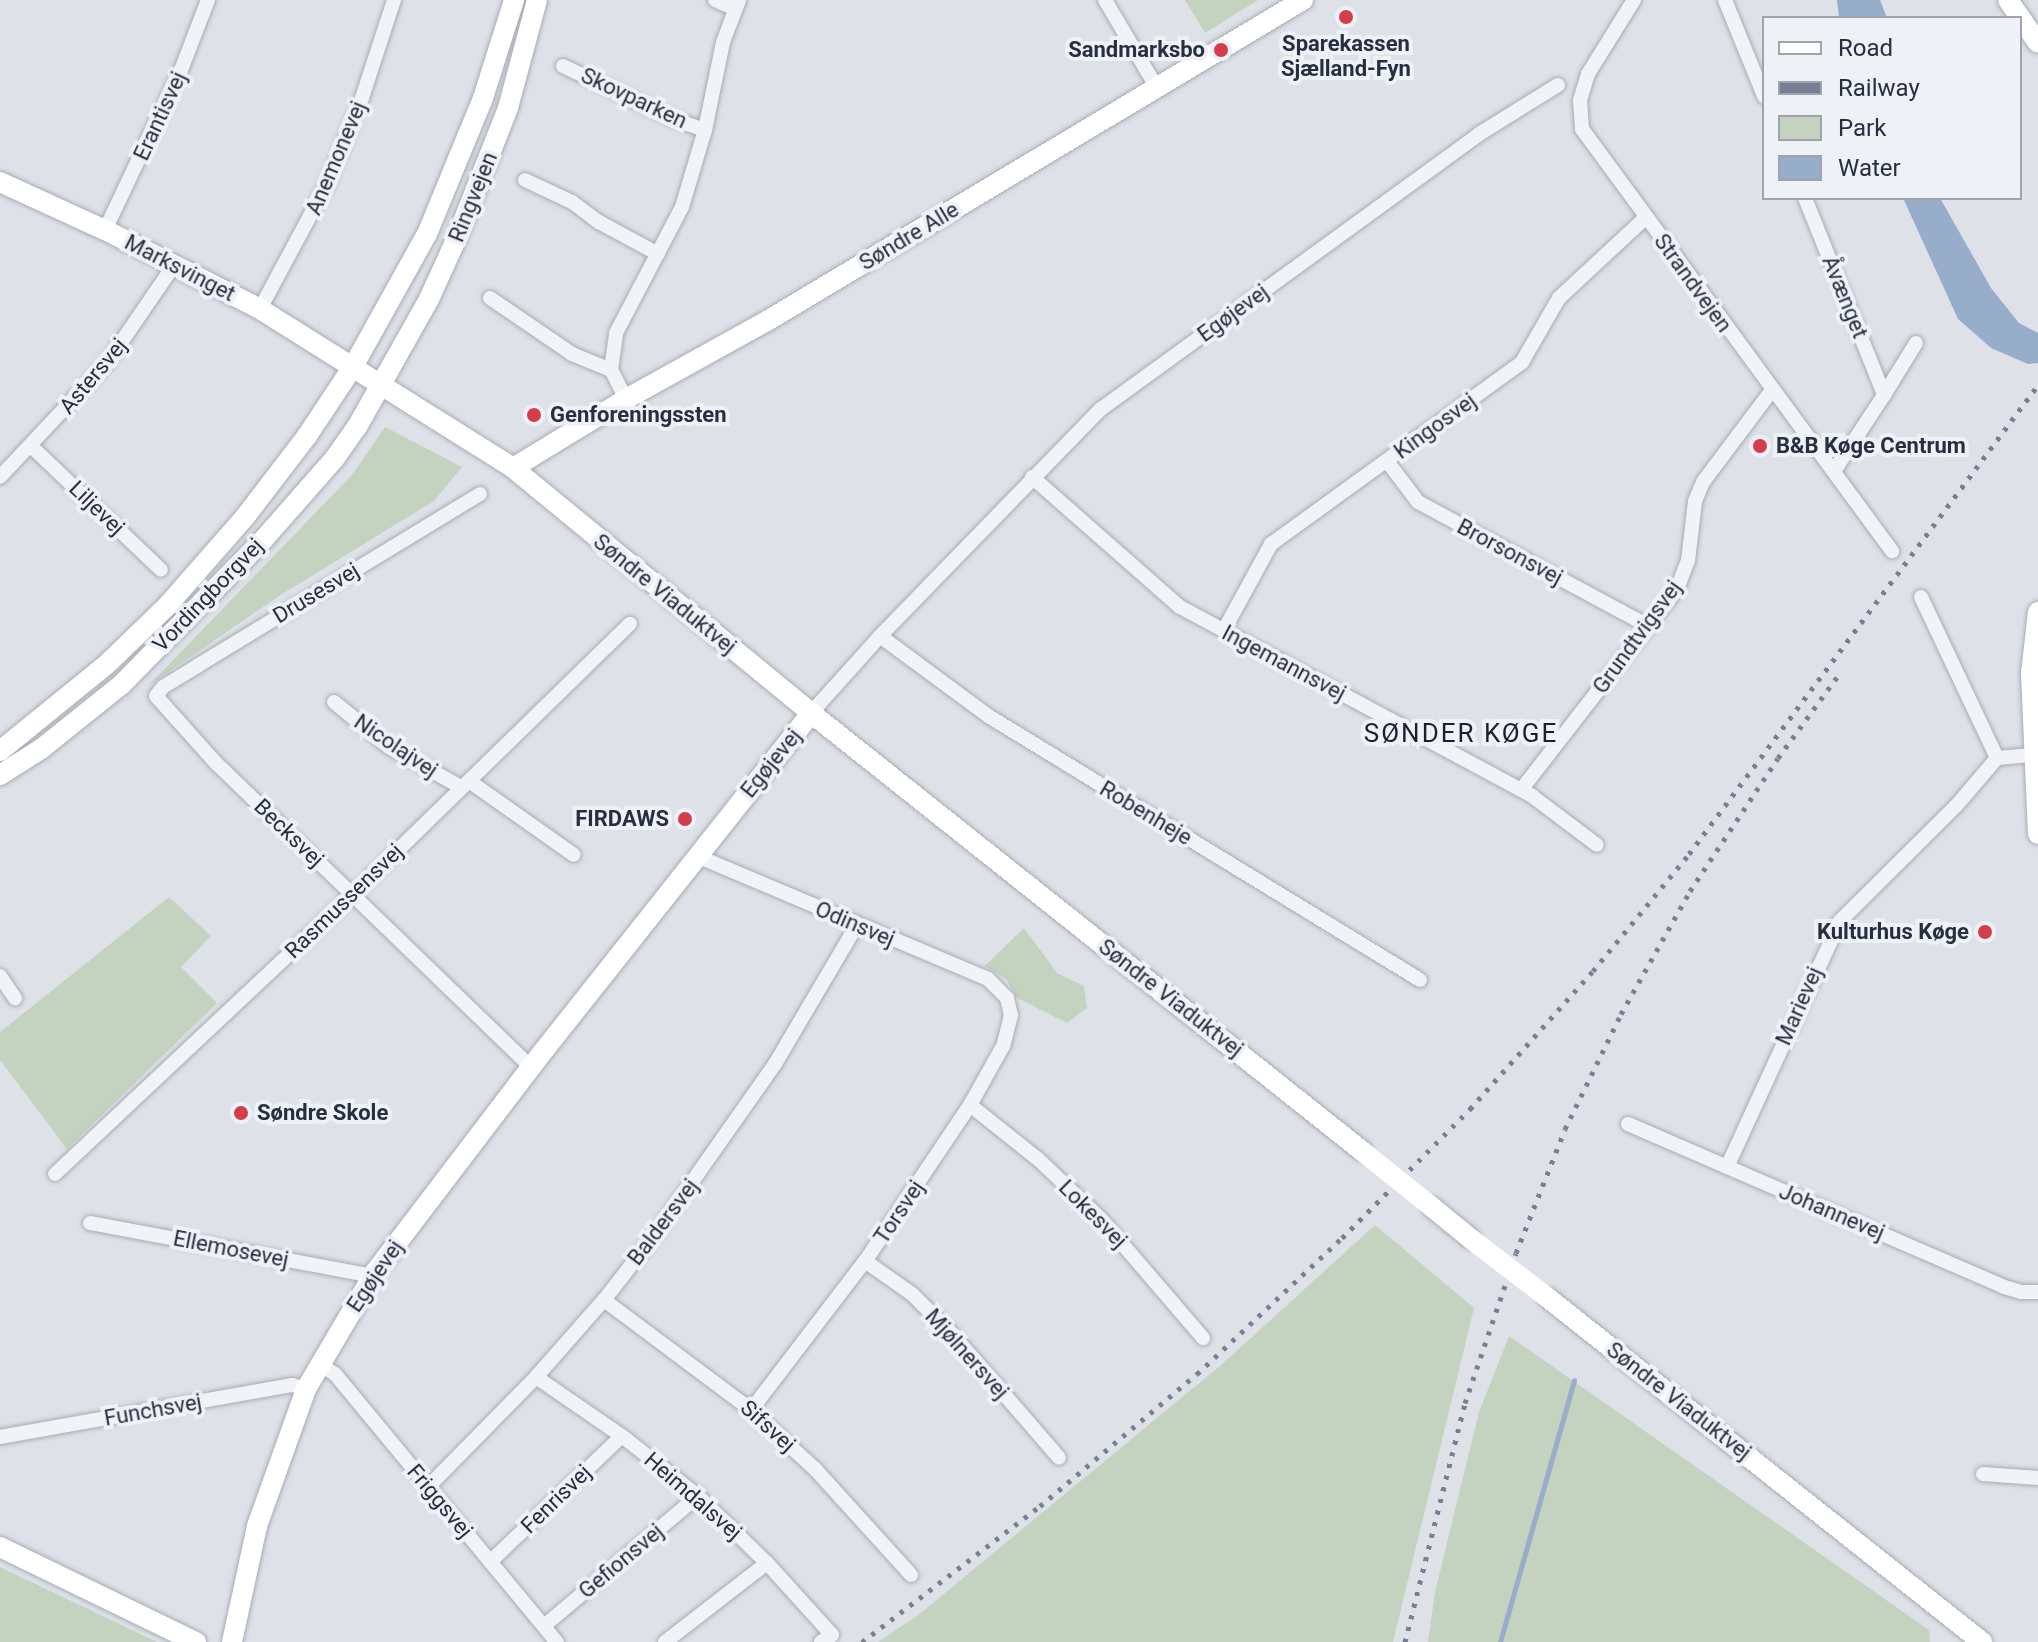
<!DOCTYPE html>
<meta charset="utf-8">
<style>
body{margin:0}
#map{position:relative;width:2038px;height:1642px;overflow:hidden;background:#dee2e8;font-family:Roboto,sans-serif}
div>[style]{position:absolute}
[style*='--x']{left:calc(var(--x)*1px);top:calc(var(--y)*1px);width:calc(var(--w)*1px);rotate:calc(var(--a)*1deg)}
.green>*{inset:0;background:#c3d3bf}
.water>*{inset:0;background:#98adca}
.stream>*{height:5px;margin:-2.5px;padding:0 2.5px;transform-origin:2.5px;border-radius:2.5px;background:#98adca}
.roads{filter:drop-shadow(0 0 2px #a7acb6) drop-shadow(0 0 2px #a7acb6)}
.street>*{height:14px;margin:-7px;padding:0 7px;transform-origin:7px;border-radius:7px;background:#f1f3f7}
.secondary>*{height:20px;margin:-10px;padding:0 10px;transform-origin:10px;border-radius:10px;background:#fff}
.rail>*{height:5px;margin-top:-2.5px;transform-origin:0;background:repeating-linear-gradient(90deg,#778093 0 4px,transparent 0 12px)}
.secondary-bridge>*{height:20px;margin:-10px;padding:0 10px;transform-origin:10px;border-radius:10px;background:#fff}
.dots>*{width:22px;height:22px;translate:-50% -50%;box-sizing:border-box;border:4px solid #eef1f6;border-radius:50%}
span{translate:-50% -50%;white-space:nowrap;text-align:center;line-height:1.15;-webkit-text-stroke:8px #eef1f6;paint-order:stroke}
.poi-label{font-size:22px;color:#272e40;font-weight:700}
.right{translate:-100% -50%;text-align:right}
.left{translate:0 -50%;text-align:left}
.street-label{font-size:22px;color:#272e40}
.quarter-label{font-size:26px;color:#192031;letter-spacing:2px}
.legend{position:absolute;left:1762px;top:16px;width:260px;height:184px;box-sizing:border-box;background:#eef1f6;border:2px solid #9ea3ad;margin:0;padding:10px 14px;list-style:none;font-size:24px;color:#272e40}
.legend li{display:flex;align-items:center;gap:16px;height:40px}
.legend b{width:40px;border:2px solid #9ea3ad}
</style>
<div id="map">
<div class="green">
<div style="clip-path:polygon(1185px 0,1258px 0,1205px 33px)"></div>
<div style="clip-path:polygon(385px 427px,462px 467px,434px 501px,279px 596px,148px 686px,352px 475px)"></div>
<div style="clip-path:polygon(169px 897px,211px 936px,181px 967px,217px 1003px,67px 1149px,0 1060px,0 1032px)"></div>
<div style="clip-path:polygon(1024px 928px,1057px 973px,1084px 986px,1087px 1008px,1067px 1023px,1017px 998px,1006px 979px,985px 966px)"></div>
<div style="clip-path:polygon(1375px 1225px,1474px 1308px,1393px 1642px,878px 1642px,917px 1616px,1220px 1366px)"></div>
<div style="clip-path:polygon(1509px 1336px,1929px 1630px,1930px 1642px,1428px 1642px,1435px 1592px,1479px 1412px)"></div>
<div style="clip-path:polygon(0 1567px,157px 1642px,0 1642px)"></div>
</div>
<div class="water">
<div style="clip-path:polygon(1837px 0,1880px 0,1887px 18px,1839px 18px)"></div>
<div style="clip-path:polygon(1903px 198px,1940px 198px,1991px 288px,2019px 323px,2038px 333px,2038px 363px,2028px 364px,1991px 348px,1958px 319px)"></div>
</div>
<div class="stream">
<div style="--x:1500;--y:1642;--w:272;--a:-74.2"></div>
</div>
<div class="roads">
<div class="street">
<div style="--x:715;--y:0;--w:21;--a:23"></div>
<div style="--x:1105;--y:0;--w:102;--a:59.4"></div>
<div style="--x:1634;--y:0;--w:87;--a:121.9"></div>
<div style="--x:1588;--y:74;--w:27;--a:107"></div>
<div style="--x:1580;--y:100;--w:29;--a:86"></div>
<div style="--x:1582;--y:129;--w:524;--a:53.7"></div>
<div style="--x:1725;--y:0;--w:104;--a:67.9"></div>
<div style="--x:563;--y:66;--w:122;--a:25.7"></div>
<div style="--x:673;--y:119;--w:34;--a:19"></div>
<div style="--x:525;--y:180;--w:52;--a:25.1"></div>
<div style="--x:572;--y:202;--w:34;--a:37"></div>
<div style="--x:599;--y:222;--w:67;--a:28.5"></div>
<div style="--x:1805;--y:198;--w:212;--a:68.1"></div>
<div style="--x:1884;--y:395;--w:91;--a:123.3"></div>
<div style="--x:105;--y:230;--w:177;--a:-64.6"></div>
<div style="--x:181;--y:70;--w:75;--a:-68.9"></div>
<div style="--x:490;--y:298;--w:99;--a:34.3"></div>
<div style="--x:572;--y:354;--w:42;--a:22.3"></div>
<div style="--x:260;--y:309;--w:142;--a:-61.8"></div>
<div style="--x:327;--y:184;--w:93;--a:-67.9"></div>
<div style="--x:362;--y:98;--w:103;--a:-71.9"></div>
<div style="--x:1884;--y:395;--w:61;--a:-58.4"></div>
<div style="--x:626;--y:399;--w:33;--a:-117"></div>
<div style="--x:611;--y:370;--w:37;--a:-82"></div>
<div style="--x:616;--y:333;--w:142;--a:-62.4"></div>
<div style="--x:682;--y:207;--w:80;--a:-73.4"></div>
<div style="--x:705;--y:130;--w:90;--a:-78.4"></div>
<div style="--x:723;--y:42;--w:45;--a:-69.1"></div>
<div style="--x:32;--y:447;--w:178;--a:43.6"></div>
<div style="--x:1387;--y:461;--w:51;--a:52.9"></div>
<div style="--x:1418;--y:502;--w:261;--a:28.3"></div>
<div style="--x:0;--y:477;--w:156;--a:-46.8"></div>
<div style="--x:107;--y:363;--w:119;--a:-55.6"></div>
<div style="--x:1032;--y:477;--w:197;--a:41.3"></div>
<div style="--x:1180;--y:607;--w:400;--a:28.2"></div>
<div style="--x:1532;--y:796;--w:81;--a:37"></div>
<div style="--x:480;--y:494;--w:329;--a:148.7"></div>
<div style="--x:199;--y:665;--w:42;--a:148.6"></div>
<div style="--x:163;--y:687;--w:11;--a:128"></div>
<div style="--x:156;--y:696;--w:90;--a:48.2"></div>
<div style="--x:216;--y:763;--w:438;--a:44"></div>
<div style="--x:1921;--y:597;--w:178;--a:64.7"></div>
<div style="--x:1997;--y:758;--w:36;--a:-5"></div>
<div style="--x:1224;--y:630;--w:98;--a:-61.3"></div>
<div style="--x:1271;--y:544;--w:310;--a:-35.9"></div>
<div style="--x:1522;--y:362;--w:74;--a:-60"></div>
<div style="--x:1559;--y:298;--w:117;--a:-42.9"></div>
<div style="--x:880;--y:636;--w:137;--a:36.4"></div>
<div style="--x:990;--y:717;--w:504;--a:31.45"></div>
<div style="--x:334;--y:702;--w:71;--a:39.3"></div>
<div style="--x:389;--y:747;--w:82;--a:29.1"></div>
<div style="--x:811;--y:713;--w:103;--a:-48.1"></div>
<div style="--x:880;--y:636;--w:317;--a:-45.8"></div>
<div style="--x:1101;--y:409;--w:467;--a:-36"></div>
<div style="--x:1479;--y:134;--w:93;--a:-31.8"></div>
<div style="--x:469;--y:781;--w:128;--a:35.2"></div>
<div style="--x:1521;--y:790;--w:254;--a:-52.2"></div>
<div style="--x:1677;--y:589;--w:30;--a:-69"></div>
<div style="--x:1688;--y:561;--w:60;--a:-83.3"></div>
<div style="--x:1695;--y:501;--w:21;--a:-67"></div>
<div style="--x:1703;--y:482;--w:115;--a:-53.1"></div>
<div style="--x:697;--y:856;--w:316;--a:22.9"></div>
<div style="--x:988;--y:979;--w:27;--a:45"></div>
<div style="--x:1007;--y:998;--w:17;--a:77"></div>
<div style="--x:1011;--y:1015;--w:32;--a:104"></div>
<div style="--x:1003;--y:1046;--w:68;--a:119.2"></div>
<div style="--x:970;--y:1105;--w:188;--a:123.9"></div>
<div style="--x:865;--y:1261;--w:188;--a:127.4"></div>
<div style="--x:0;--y:976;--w:27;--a:56"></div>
<div style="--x:970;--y:1105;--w:87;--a:38.5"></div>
<div style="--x:1038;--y:1159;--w:87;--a:43.6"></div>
<div style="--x:1101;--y:1219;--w:157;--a:49.4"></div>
<div style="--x:1628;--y:1124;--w:410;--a:23.4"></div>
<div style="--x:2004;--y:1287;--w:18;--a:16"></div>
<div style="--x:2021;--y:1292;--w:17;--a:0"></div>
<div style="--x:1727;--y:1167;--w:271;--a:-65.3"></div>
<div style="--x:1840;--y:921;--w:163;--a:-44.8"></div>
<div style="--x:1956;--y:806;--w:63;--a:-49.5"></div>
<div style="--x:55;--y:1174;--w:409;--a:-43.2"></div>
<div style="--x:353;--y:894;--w:387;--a:-44.3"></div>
<div style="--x:90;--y:1223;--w:287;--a:10.6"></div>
<div style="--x:865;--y:1261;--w:57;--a:35.1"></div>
<div style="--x:912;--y:1294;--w:58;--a:45"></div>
<div style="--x:953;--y:1335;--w:162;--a:49.2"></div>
<div style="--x:604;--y:1300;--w:184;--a:36.8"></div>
<div style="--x:751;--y:1410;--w:87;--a:42.7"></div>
<div style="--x:815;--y:1469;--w:143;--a:47.8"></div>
<div style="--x:319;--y:1364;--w:19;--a:32"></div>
<div style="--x:335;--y:1374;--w:348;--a:50.4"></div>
<div style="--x:536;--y:1377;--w:104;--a:34.5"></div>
<div style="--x:622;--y:1436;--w:97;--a:38.3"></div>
<div style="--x:698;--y:1496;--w:96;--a:44.2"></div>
<div style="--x:767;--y:1563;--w:97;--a:47.9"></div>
<div style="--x:832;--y:1635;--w:13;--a:148"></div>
<div style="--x:0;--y:1437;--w:297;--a:-10.1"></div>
<div style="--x:292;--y:1385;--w:15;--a:16"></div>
<div style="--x:1983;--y:1474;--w:55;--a:4.2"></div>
<div style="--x:428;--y:1487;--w:154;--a:-45.5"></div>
<div style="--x:536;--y:1377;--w:103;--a:-48.6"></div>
<div style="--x:604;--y:1300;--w:81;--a:-52"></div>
<div style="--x:654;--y:1236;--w:210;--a:-54.9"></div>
<div style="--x:775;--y:1064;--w:161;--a:-59.5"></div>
<div style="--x:490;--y:1562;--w:182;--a:-43.7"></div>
<div style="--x:544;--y:1626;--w:202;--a:-40.2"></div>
<div style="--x:665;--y:1642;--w:129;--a:-37.8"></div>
</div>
<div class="secondary">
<div style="--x:2008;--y:0;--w:52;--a:55.1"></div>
<div style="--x:0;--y:182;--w:115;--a:24.6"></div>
<div style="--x:105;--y:230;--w:174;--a:27"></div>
<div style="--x:260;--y:309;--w:299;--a:32.1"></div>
<div style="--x:513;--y:468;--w:386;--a:39.4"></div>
<div style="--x:811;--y:713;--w:704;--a:38.48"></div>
<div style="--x:513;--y:468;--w:132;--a:-31.4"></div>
<div style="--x:626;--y:399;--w:161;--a:-29"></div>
<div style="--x:767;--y:321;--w:625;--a:-30.92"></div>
<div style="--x:2038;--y:612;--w:61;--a:96.5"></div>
<div style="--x:2031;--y:673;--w:161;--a:87.5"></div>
<div style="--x:0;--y:751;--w:136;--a:-39.1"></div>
<div style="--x:106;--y:665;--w:85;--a:-44"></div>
<div style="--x:167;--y:606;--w:118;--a:-48.8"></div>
<div style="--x:245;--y:517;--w:102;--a:-52.6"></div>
<div style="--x:307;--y:436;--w:85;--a:-56.5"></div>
<div style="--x:354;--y:365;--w:150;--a:-60.9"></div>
<div style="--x:427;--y:234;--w:147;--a:-67.6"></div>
<div style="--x:483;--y:98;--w:103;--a:-72.4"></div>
<div style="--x:0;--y:775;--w:49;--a:-32.4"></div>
<div style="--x:41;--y:749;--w:102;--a:-38.7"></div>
<div style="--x:121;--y:685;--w:203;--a:-45.6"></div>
<div style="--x:263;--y:540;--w:109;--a:-48.7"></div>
<div style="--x:335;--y:458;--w:38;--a:-55"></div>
<div style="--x:357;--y:427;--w:147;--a:-60.6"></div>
<div style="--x:429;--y:299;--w:63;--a:-65.5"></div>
<div style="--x:455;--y:242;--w:144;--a:-68.4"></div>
<div style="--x:508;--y:108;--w:112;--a:-75"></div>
<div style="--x:1432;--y:1207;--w:50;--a:39.4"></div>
<div style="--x:1548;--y:1298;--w:554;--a:38.4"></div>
<div style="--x:0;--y:1547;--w:218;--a:25.9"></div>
<div style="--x:232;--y:1642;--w:119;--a:-77.8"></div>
<div style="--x:257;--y:1526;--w:145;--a:-70.3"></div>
<div style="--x:306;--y:1389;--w:136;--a:-59.5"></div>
<div style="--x:375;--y:1272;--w:280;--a:-52.7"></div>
<div style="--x:545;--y:1049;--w:429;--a:-51.6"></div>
</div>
</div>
<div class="rail">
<div style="--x:862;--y:1642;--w:224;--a:-37.4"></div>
<div style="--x:1040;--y:1506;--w:205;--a:-40.1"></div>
<div style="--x:1197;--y:1374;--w:199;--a:-43.2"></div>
<div style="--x:1342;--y:1238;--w:182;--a:-45.2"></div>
<div style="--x:1470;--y:1109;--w:185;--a:-48.3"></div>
<div style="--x:1593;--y:971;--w:151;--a:-50.6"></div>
<div style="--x:1689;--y:854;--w:585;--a:-53.35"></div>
<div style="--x:1405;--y:1642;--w:246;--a:-75.9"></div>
<div style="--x:1465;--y:1403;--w:158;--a:-71.2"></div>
<div style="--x:1516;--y:1253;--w:133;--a:-68.4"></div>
<div style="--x:1565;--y:1129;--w:128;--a:-64"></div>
<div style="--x:1621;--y:1014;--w:141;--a:-60.7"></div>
<div style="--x:1690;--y:891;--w:159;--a:-56.5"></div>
<div style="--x:1778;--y:758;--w:100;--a:-53.9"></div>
</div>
<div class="secondary-bridge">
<div style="--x:1362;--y:1151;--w:90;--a:38.7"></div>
<div style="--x:1471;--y:1239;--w:97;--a:37.5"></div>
</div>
<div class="dots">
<div style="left:1346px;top:17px;background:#d33e4a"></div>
<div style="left:1221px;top:50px;background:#d33e4a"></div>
<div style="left:534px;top:415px;background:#d33e4a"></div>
<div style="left:1760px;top:446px;background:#d33e4a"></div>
<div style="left:685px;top:819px;background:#d33e4a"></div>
<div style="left:1985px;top:932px;background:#d33e4a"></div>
<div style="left:241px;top:1113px;background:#d33e4a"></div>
</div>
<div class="poi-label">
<span style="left:1346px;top:56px">Sparekassen<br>Sjælland-Fyn</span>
<span class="right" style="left:1205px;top:50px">Sandmarksbo</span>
<span class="left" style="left:550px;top:415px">Genforeningssten</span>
<span class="left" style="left:1776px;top:446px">B&amp;B Køge Centrum</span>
<span class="right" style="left:669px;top:819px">FIRDAWS</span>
<span class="right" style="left:1969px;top:932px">Kulturhus Køge</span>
<span class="left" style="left:257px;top:1113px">Søndre Skole</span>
</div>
<div class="street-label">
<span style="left:634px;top:98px;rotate:25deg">Skovparken</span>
<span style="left:160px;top:116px;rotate:-65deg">Erantisvej</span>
<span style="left:336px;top:158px;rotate:-67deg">Anemonevej</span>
<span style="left:473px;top:197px;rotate:-68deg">Ringvejen</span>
<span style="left:909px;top:236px;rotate:-31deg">Søndre Alle</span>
<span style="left:180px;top:268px;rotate:27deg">Marksvinget</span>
<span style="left:1693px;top:283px;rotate:54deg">Strandvejen</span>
<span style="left:1845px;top:297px;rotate:68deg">Åvænget</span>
<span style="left:1233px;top:313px;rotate:-36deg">Egøjevej</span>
<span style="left:93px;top:376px;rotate:-50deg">Astersvej</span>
<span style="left:1435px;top:426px;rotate:-36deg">Kingosvej</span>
<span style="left:97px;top:508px;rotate:44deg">Liljevej</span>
<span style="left:1510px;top:552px;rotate:28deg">Brorsonsvej</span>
<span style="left:316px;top:593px;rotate:-31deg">Drusesvej</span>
<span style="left:665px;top:594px;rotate:39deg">Søndre Viaduktvej</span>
<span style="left:208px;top:595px;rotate:-46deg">Vordingborgvej</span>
<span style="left:1637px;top:637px;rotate:-54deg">Grundtvigsvej</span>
<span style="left:1284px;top:663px;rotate:28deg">Ingemannsvej</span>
<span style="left:396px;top:746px;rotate:34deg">Nicolajvej</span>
<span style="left:771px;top:763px;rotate:-51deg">Egøjevej</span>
<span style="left:1146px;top:813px;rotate:31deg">Robenheje</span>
<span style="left:289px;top:833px;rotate:44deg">Becksvej</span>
<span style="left:344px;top:901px;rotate:-44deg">Rasmussensvej</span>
<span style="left:855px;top:924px;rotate:23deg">Odinsvej</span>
<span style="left:1171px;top:998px;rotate:38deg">Søndre Viaduktvej</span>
<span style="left:1799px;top:1006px;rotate:-66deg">Marievej</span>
<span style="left:899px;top:1212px;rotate:-56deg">Torsvej</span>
<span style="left:1832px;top:1212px;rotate:23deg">Johannevej</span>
<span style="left:1093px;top:1214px;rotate:45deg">Lokesvej</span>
<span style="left:663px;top:1222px;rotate:-53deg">Baldersvej</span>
<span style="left:231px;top:1249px;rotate:11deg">Ellemosevej</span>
<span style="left:375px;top:1276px;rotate:-56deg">Egøjevej</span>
<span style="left:967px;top:1354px;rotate:48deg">Mjølnersvej</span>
<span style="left:1679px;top:1401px;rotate:38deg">Søndre Viaduktvej</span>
<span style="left:153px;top:1410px;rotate:-10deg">Funchsvej</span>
<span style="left:768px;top:1426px;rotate:42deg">Sifsvej</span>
<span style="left:693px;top:1496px;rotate:41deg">Heimdalsvej</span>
<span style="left:556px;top:1499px;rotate:-44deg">Fenrisvej</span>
<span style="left:440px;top:1501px;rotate:50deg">Friggsvej</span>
<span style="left:621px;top:1561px;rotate:-40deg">Gefionsvej</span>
</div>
<div class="quarter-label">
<span style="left:1461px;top:734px">SØNDER KØGE</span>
</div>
<ul class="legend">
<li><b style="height:10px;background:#fff"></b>Road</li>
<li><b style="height:10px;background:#778093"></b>Railway</li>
<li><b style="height:22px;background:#c3d3bf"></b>Park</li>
<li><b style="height:22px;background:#98adca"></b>Water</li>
</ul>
</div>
